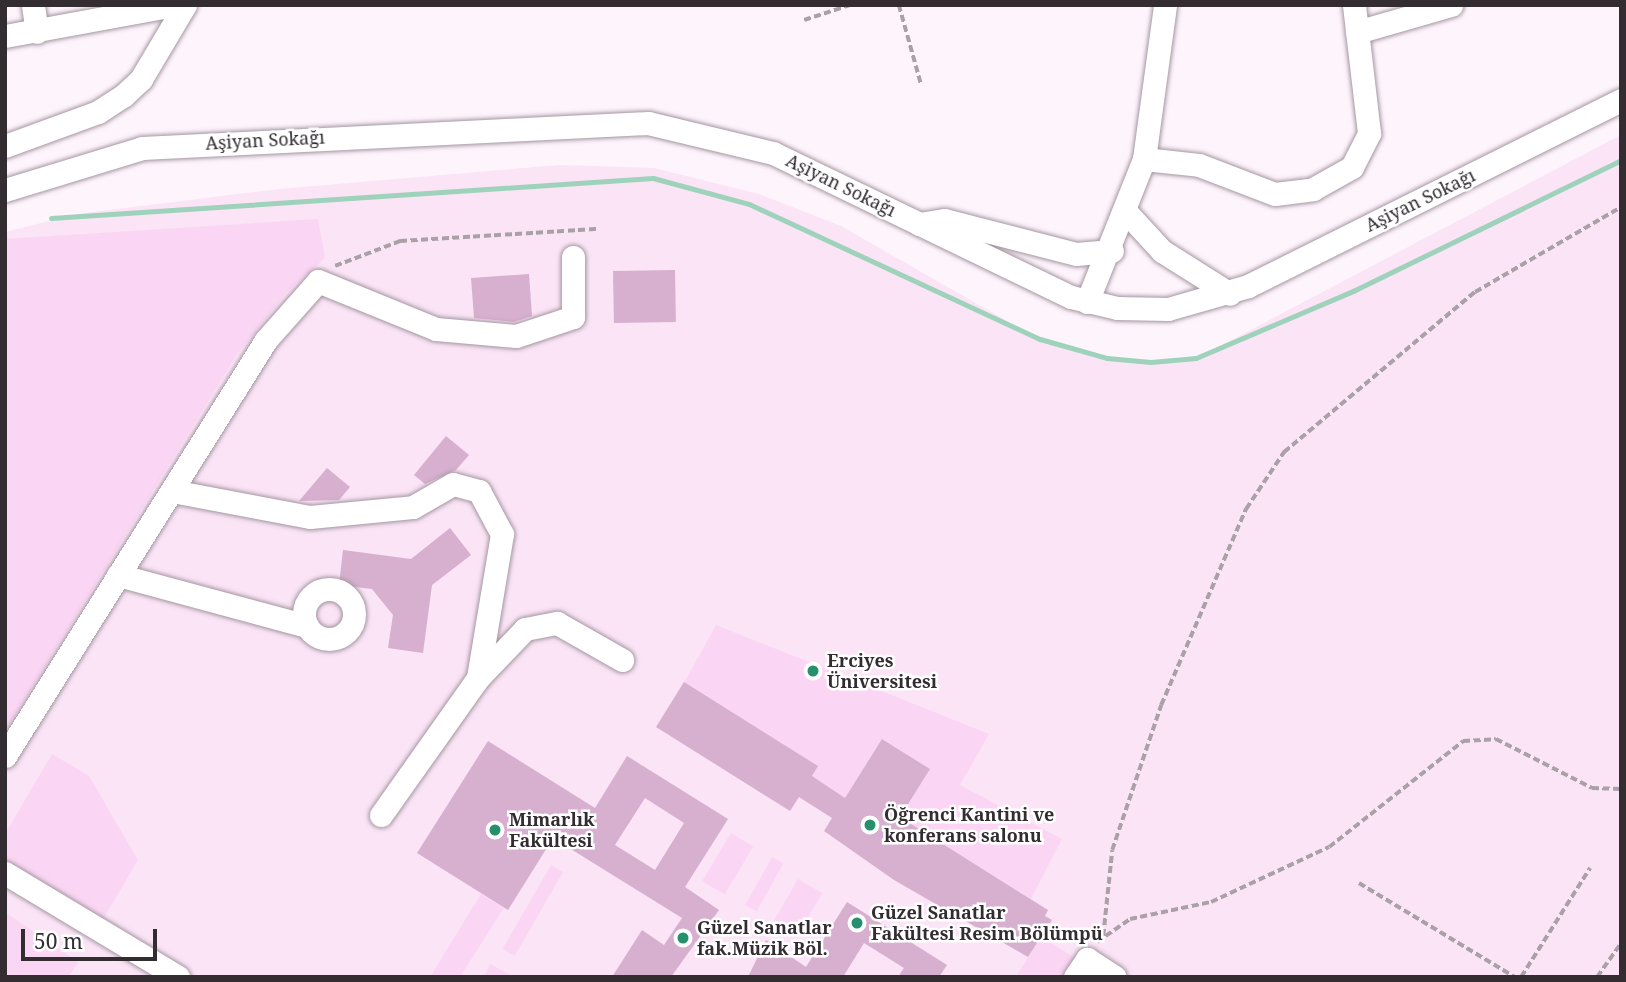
<!DOCTYPE html>
<meta charset="utf-8">
<style>
body{margin:0}
#map{position:relative;width:1626px;height:982px;overflow:hidden;background:#fef4fc;font-family:"Noto Serif",serif}
div>[style]{position:absolute}
[style*='--x']{left:calc(var(--x)*1px);top:calc(var(--y)*1px);width:calc(var(--w)*1px);rotate:calc(var(--a)*1deg)}
.built>*{inset:0;background:#fae4f6}
.green>*{inset:0;background:#fbd6f4;transform-origin:0 0}
.stream>*{height:5px;margin:-2.5px;padding:0 2.5px;transform-origin:2.5px;border-radius:2.5px;background:#9ed2bb}
.building>*{inset:0;background:#d7afcf;transform-origin:0 0}
.path>*{height:3.5px;margin-top:-1.75px;transform-origin:0;background:repeating-linear-gradient(90deg,#aaa1a8 0 7px,transparent 0 10.5px)}
.roads{filter:drop-shadow(0 0 2px #a596a1) drop-shadow(0 0 2px #a596a1)}
.minor>*{height:23px;margin:-11.5px;padding:0 11.5px;transform-origin:11.5px;border-radius:11.5px;background:#fff}
.minor>.ring{margin:-11.5px;padding:0;box-sizing:content-box;background:none;border:23px solid #fff;border-radius:50%}
.dots>*{width:19px;height:19px;translate:-50% -50%;box-sizing:border-box;border:4px solid #fff;border-radius:50%}
span{translate:-50% -50%;white-space:nowrap;text-align:center;line-height:1.15;-webkit-text-stroke:5px #fff;paint-order:stroke}
.street-label{font-size:18px;color:#332d32}
.poi-label{font-size:18px;color:#332d32;font-weight:700}
.left{translate:0 -50%;text-align:left}
.frame{position:absolute;inset:0;border:7px solid #332d32;pointer-events:none}
.scale{position:absolute;left:21px;top:929px;width:136px;height:32px;box-sizing:border-box;border:4px solid #332d32;border-top:0;padding-left:9px;font-size:21px;line-height:24px;white-space:nowrap;color:#332d32;-webkit-text-stroke:5px #fff;paint-order:stroke}
</style>
<div id="map">
<div class="built">
<div style="clip-path:polygon(1621px 135px,1621px 977px,5px 977px,5px 232px,77px 214px,279px 189px,559px 165px,654px 168px,759px 194px,841px 226px,1042px 341px,1092px 356px,1163px 364px,1201px 356px)"></div>
</div>
<div class="green">
<div style="clip-path:polygon(318px 219px,325px 258px,286px 293px,237px 354px,5px 731px,5px 239px)"></div>
<div style="clip-path:polygon(716px 625px,989px 734px,960px 785px,1062px 839px,1031px 899px,900px 817px,930px 769px,883px 739px,845px 798px,812px 776px,818px 766px,684px 683px)"></div>
<div style="clip-path:polygon(52px 754px,89px 776px,138px 860px,98px 928px,5px 873px,5px 834px)"></div>
<div style="left:731px;top:833px;width:26px;height:56px;rotate:31deg"></div>
<div style="left:772px;top:857px;width:13px;height:55px;rotate:29deg"></div>
<div style="left:551px;top:865px;width:14px;height:97px;rotate:30deg"></div>
<div style="left:798px;top:879px;width:28px;height:49px;rotate:30deg"></div>
<div style="clip-path:polygon(481px 894px,504px 908px,460px 977px,430px 977px)"></div>
<div style="clip-path:polygon(5px 912px,78px 962px,68px 977px,5px 977px)"></div>
<div style="clip-path:polygon(1041px 937px,1082px 962px,1072px 977px,1016px 977px)"></div>
<div style="clip-path:polygon(490px 964px,515px 977px,484px 977px)"></div>
</div>
<div class="stream">
<div style="--x:51;--y:218;--w:603;--a:-3.8"></div>
<div style="--x:653;--y:178;--w:99;--a:15.2"></div>
<div style="--x:749;--y:204;--w:321;--a:24.9"></div>
<div style="--x:1040;--y:339;--w:70;--a:15.8"></div>
<div style="--x:1107;--y:358;--w:44;--a:5.2"></div>
<div style="--x:1151;--y:362;--w:45;--a:-5.1"></div>
<div style="--x:1196;--y:358;--w:171;--a:-23.1"></div>
<div style="--x:1353;--y:291;--w:298;--a:-26"></div>
</div>
<div class="building">
<div style="left:675px;top:270px;width:52px;height:62px;rotate:89deg"></div>
<div style="clip-path:polygon(529px 274px,532px 316px,514px 322px,474px 318px,471px 278px)"></div>
<div style="clip-path:polygon(446px 436px,469px 455px,456px 470px,425px 484px,414px 475px)"></div>
<div style="clip-path:polygon(327px 468px,350px 487px,339px 500px,299px 501px)"></div>
<div style="clip-path:polygon(450px 528px,471px 555px,432px 585px,423px 653px,388px 648px,393px 615px,372px 589px,339px 585px,343px 550px,411px 559px)"></div>
<div style="clip-path:polygon(684px 682px,818px 766px,812px 776px,845px 798px,882px 739px,930px 769px,900px 817px,1048px 910px,1045px 916px,1052px 920px,1028px 957px,894px 880px,824px 831px,832px 818px,799px 797px,790px 811px,656px 727px)"></div>
<div style="clip-path:polygon(evenodd,488px 741px,595px 808px,627px 756px,728px 819px,685px 887px,719px 910px,671px 977px,612px 977px,642px 930px,664px 945px,682px 918px,553px 838px,508px 910px,417px 853px,488px 741px,645px 798px,684px 823px,655px 870px,615px 845px,645px 798px)"></div>
<div style="clip-path:polygon(847px 902px,947px 965px,939px 977px,898px 977px,904px 968px,864px 943px,843px 977px,748px 977px,766px 940px,806px 967px)"></div>
</div>
<div class="path">
<div style="--x:899;--y:5;--w:82;--a:74.4"></div>
<div style="--x:804;--y:20;--w:48;--a:-18.1"></div>
<div style="--x:335;--y:266;--w:70;--a:-21"></div>
<div style="--x:400;--y:241;--w:199;--a:-3.5"></div>
<div style="--x:1359;--y:883;--w:182;--a:31.1"></div>
<div style="--x:1103;--y:936;--w:86;--a:-84"></div>
<div style="--x:1112;--y:850;--w:153;--a:-71.3"></div>
<div style="--x:1161;--y:705;--w:214;--a:-66.6"></div>
<div style="--x:1246;--y:509;--w:69;--a:-56.3"></div>
<div style="--x:1284;--y:452;--w:249;--a:-40"></div>
<div style="--x:1475;--y:292;--w:169;--a:-30.2"></div>
<div style="--x:1097;--y:942;--w:40;--a:-34.9"></div>
<div style="--x:1130;--y:919;--w:83;--a:-11.9"></div>
<div style="--x:1211;--y:902;--w:130;--a:-25"></div>
<div style="--x:1329;--y:847;--w:171;--a:-38.3"></div>
<div style="--x:1463;--y:741;--w:33;--a:-3"></div>
<div style="--x:1496;--y:739;--w:108;--a:27"></div>
<div style="--x:1592;--y:788;--w:29;--a:2"></div>
<div style="--x:1521;--y:977;--w:129;--a:-57.7"></div>
<div style="--x:1597;--y:977;--w:42;--a:-54.8"></div>
</div>
<div class="roads">
<div class="minor">
<div style="--x:33;--y:5;--w:27;--a:82"></div>
<div style="--x:1357;--y:32;--w:98;--a:-16"></div>
<div style="--x:5;--y:36;--w:172;--a:-10.4"></div>
<div style="--x:5;--y:146;--w:99;--a:-20.1"></div>
<div style="--x:98;--y:112;--w:30;--a:-33"></div>
<div style="--x:123;--y:96;--w:25;--a:-43"></div>
<div style="--x:141;--y:79;--w:86;--a:-59.3"></div>
<div style="--x:1144;--y:159;--w:55;--a:6.2"></div>
<div style="--x:1199;--y:165;--w:81;--a:20.9"></div>
<div style="--x:1275;--y:194;--w:38;--a:-7"></div>
<div style="--x:1313;--y:189;--w:45;--a:-29.4"></div>
<div style="--x:1352;--y:167;--w:38;--a:-63"></div>
<div style="--x:1369;--y:133;--w:129;--a:-96.7"></div>
<div style="--x:5;--y:190;--w:143;--a:-17"></div>
<div style="--x:142;--y:148;--w:507;--a:-2.83"></div>
<div style="--x:648;--y:123;--w:129;--a:13.5"></div>
<div style="--x:773;--y:153;--w:331;--a:25.8"></div>
<div style="--x:1071;--y:297;--w:47;--a:13.4"></div>
<div style="--x:1117;--y:308;--w:51;--a:1.1"></div>
<div style="--x:1168;--y:309;--w:83;--a:-16"></div>
<div style="--x:1248;--y:286;--w:417;--a:-26.5"></div>
<div style="--x:1127;--y:213;--w:52;--a:47.4"></div>
<div style="--x:1162;--y:251;--w:80;--a:32.3"></div>
<div style="--x:919;--y:224;--w:25;--a:-9"></div>
<div style="--x:944;--y:220;--w:136;--a:14.4"></div>
<div style="--x:1076;--y:254;--w:36;--a:-5"></div>
<div style="--x:1087;--y:302;--w:154;--a:-68.3"></div>
<div style="--x:1144;--y:159;--w:155;--a:-82.2"></div>
<div style="--x:172;--y:491;--w:140;--a:10.7"></div>
<div style="--x:310;--y:517;--w:103;--a:-5.5"></div>
<div style="--x:413;--y:507;--w:46;--a:-29.9"></div>
<div style="--x:453;--y:484;--w:27;--a:15"></div>
<div style="--x:479;--y:491;--w:49;--a:61.9"></div>
<div style="--x:502;--y:534;--w:146;--a:99.5"></div>
<div style="--x:118;--y:575;--w:196;--a:15.1"></div>
<div class="ring" style="left:304px;top:589px;width:27px;height:27px"></div>
<div style="--x:5;--y:756;--w:490;--a:-57.9"></div>
<div style="--x:265;--y:341;--w:80;--a:-48.5"></div>
<div style="--x:318;--y:281;--w:127;--a:22.1"></div>
<div style="--x:436;--y:329;--w:80;--a:5"></div>
<div style="--x:516;--y:336;--w:60;--a:-18.4"></div>
<div style="--x:573;--y:317;--w:60;--a:-90"></div>
<div style="--x:381;--y:815;--w:168;--a:-54.7"></div>
<div style="--x:478;--y:678;--w:68;--a:-46.2"></div>
<div style="--x:525;--y:629;--w:33;--a:-11"></div>
<div style="--x:557;--y:623;--w:75;--a:29.6"></div>
<div style="--x:5;--y:873;--w:202;--a:31"></div>
<div style="--x:1075;--y:977;--w:22;--a:-56"></div>
<div style="--x:1087;--y:959;--w:33;--a:33"></div>
</div>
</div>
<div class="dots">
<div style="left:813px;top:671px;background:#26906e"></div>
<div style="left:870px;top:825px;background:#26906e"></div>
<div style="left:495px;top:830px;background:#26906e"></div>
<div style="left:857px;top:923px;background:#26906e"></div>
<div style="left:683px;top:938px;background:#26906e"></div>
</div>
<div class="street-label">
<span style="left:265px;top:140px;rotate:-3deg">Aşiyan Sokağı</span>
<span style="left:841px;top:185px;rotate:26deg">Aşiyan Sokağı</span>
<span style="left:1420px;top:200px;rotate:-26deg">Aşiyan Sokağı</span>
</div>
<div class="poi-label">
<span class="left" style="left:827px;top:671px">Erciyes<br>Üniversitesi</span>
<span class="left" style="left:884px;top:825px">Öğrenci Kantini ve<br>konferans salonu</span>
<span class="left" style="left:509px;top:830px">Mimarlık<br>Fakültesi</span>
<span class="left" style="left:871px;top:923px">Güzel Sanatlar<br>Fakültesi Resim Bölümpü</span>
<span class="left" style="left:697px;top:938px">Güzel Sanatlar<br>fak.Müzik Böl.</span>
</div>
<div class="frame"></div>
<div class="scale">50 m</div>
</div>
